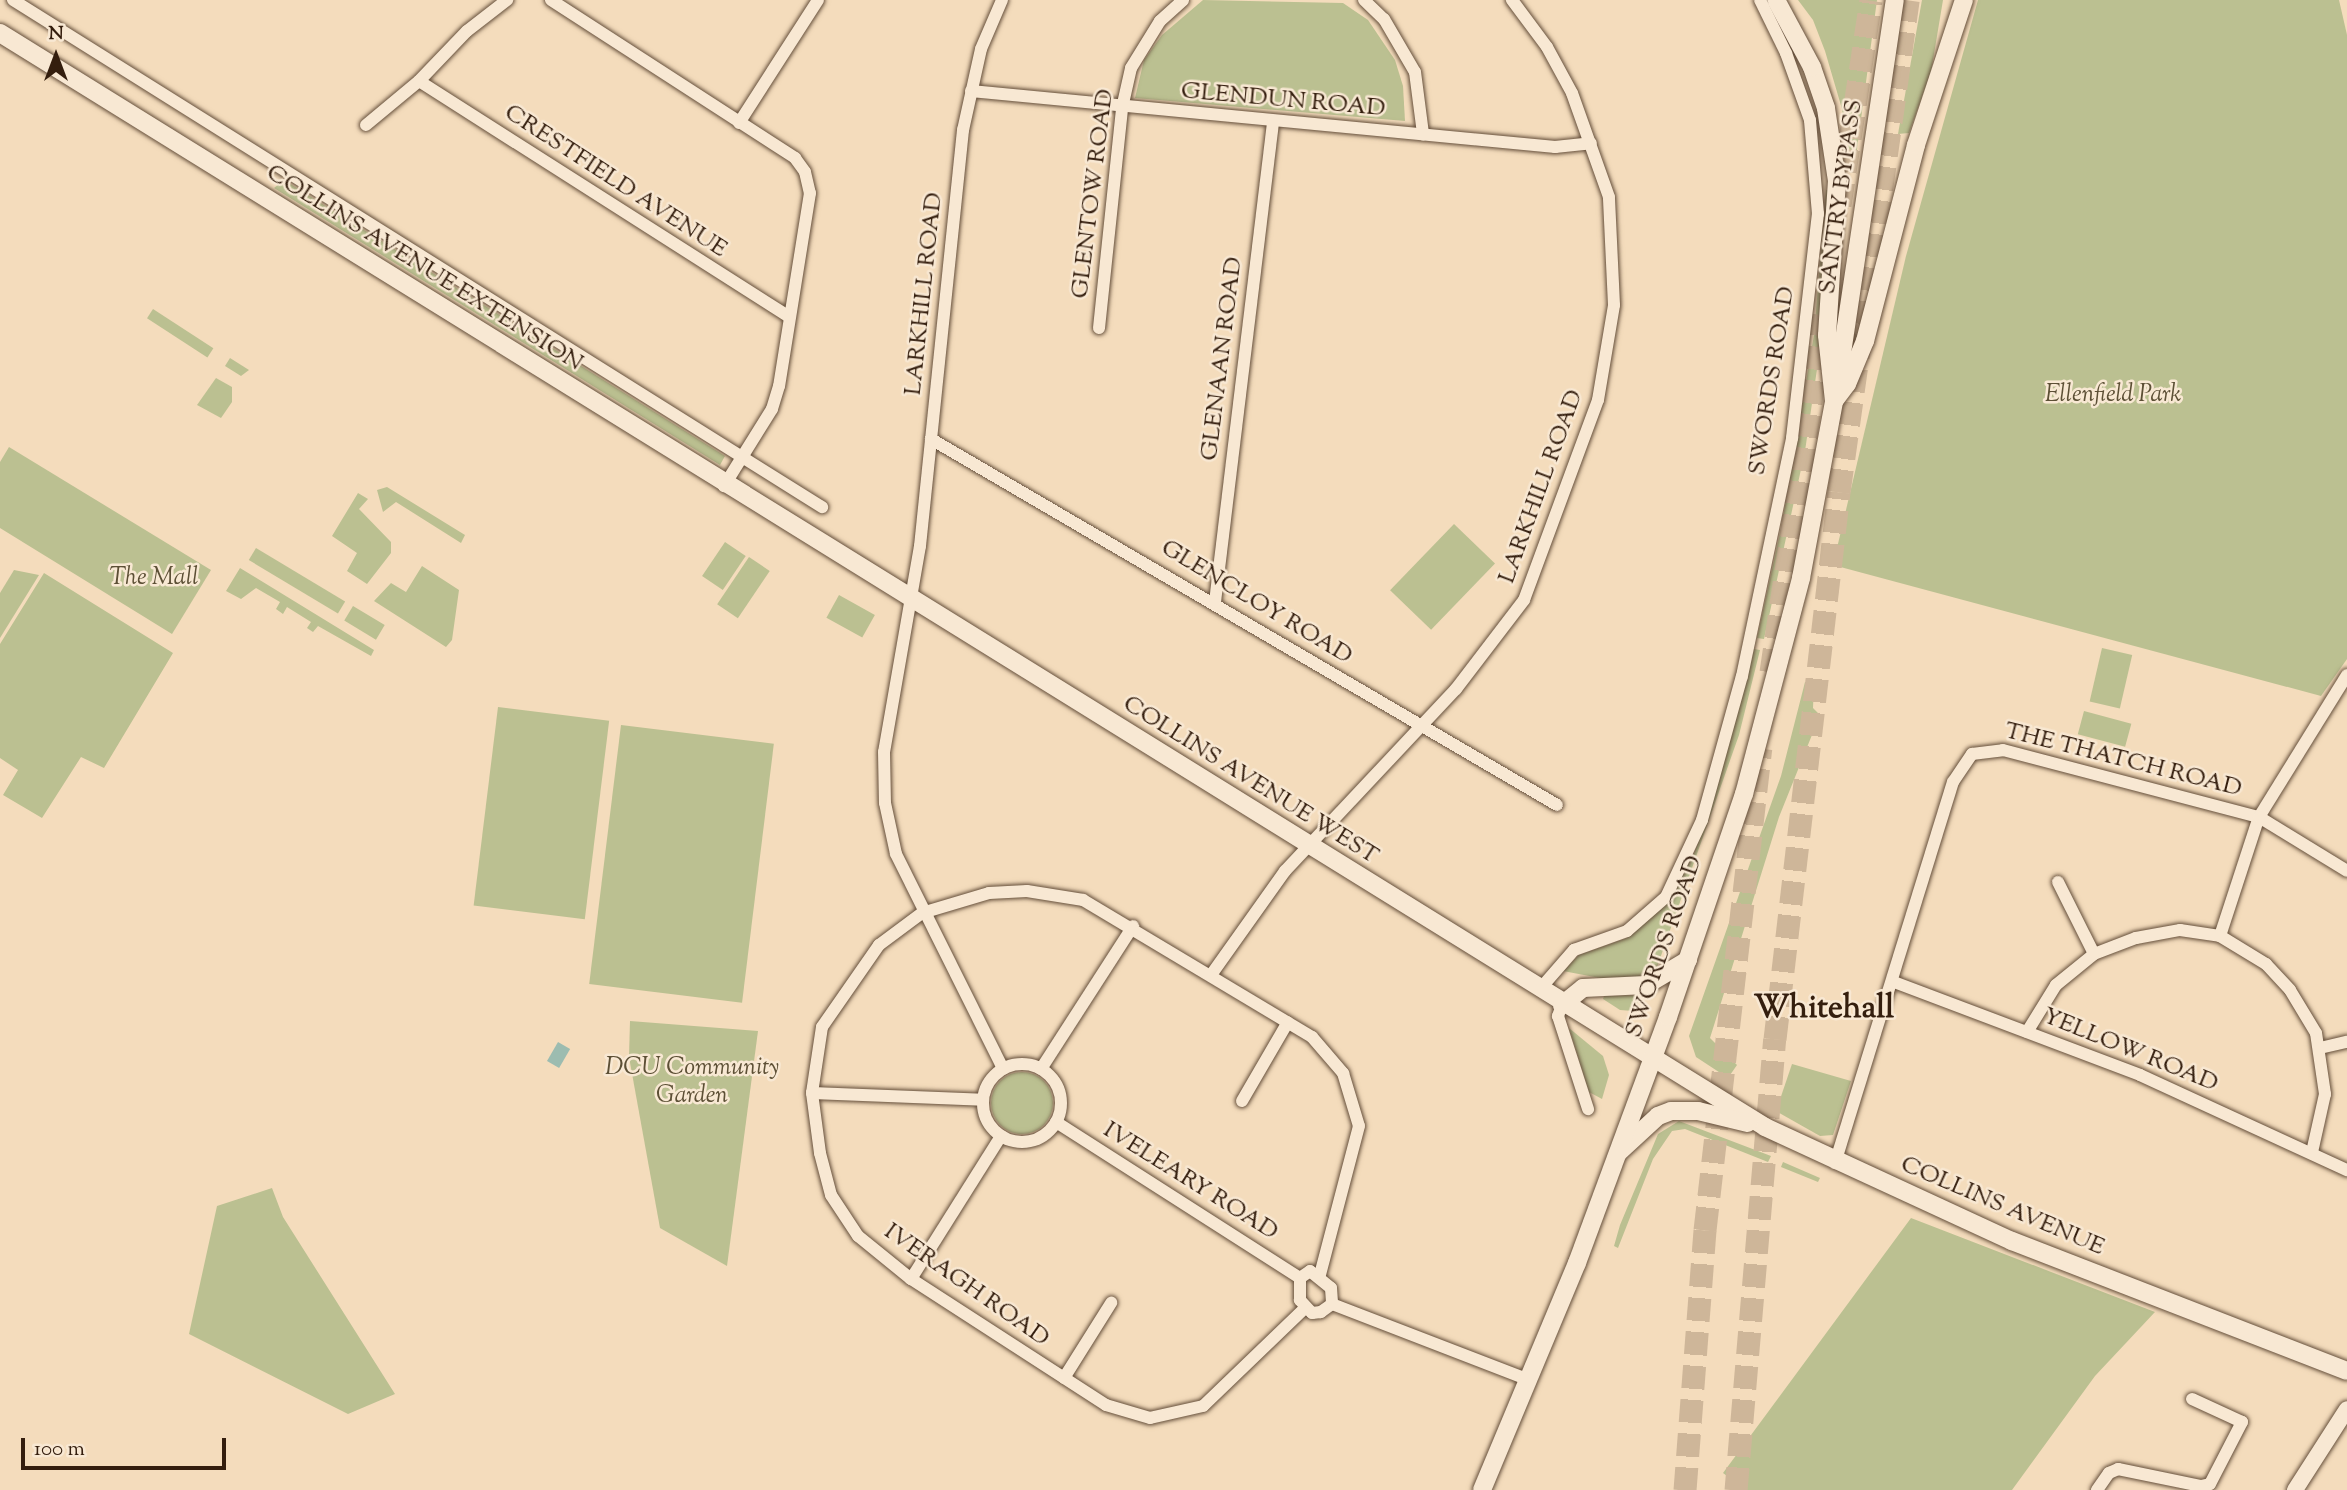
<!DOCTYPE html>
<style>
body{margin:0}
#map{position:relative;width:2347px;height:1490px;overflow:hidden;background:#f4dcbc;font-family:"Sorts Mill Goudy",serif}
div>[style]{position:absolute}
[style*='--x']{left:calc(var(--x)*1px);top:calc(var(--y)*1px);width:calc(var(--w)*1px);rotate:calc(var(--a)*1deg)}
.green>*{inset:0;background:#bbc091;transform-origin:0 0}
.round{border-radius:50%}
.water>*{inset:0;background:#9cbcb0;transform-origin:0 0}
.motorway-tunnel>*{height:23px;margin-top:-11.5px;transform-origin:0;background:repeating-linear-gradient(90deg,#ceb699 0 23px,transparent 0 34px)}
.roads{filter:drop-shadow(0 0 2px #644e3a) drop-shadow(0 0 2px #644e3a)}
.minor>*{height:12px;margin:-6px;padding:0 6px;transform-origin:6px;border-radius:6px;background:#f8e8d3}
.minor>.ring{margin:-6px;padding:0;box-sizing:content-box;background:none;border:12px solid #f8e8d3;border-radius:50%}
.tertiary>*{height:16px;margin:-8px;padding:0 8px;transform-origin:8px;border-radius:8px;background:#f8e8d3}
.secondary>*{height:18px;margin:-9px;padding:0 9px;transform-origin:9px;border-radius:9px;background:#f8e8d3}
span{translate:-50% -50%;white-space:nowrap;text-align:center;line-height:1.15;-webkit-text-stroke:5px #f8e8d3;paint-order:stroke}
.street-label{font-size:24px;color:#341e0e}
.park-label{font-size:24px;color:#5c4f35;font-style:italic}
.district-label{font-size:32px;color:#341e0e;font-weight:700}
.north{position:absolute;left:21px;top:21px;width:70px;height:70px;-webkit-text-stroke:5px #f8e8d3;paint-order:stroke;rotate:0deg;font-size:19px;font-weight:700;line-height:28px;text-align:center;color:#341e0e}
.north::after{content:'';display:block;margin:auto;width:24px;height:32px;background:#341e0e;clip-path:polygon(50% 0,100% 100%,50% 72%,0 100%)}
.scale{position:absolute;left:21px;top:1438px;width:205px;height:32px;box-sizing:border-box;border:4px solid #341e0e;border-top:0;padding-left:9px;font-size:21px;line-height:24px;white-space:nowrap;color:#341e0e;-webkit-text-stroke:5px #f8e8d3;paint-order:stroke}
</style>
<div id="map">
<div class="green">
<div style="clip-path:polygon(1203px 0,1343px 3px,1368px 20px,1395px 60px,1403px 86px,1405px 121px,1135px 98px,1144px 60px,1162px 35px)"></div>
<div style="clip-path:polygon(1798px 0,1877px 0,1855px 164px,1848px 161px,1842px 109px,1825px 51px,1813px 20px)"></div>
<div style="clip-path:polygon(1922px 0,1943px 0,1931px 72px,1909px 133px,1898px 134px)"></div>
<div style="clip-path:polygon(1978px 0,2339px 0,2347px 35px,2347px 659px,2321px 696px,1833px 565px,1906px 256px)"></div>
<div style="clip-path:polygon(284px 180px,725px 456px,720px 465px,274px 188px)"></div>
<div style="clip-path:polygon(1826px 190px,1830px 190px,1822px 335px,1805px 451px,1764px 639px,1757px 638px,1781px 529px,1814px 335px)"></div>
<div style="left:153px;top:309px;width:72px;height:11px;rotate:33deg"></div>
<div style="clip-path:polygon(230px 358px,249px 370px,241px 376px,225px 366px)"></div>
<div style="clip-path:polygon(216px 378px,232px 387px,232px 402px,221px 418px,197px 405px)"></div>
<div style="clip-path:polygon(9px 447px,211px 570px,172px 634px,0 528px,0 462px)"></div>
<div style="clip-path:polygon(387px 487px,465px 535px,461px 543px,396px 502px,383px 512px,377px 490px)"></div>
<div style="clip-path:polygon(358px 493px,368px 499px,359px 509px,391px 542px,391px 553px,367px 584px,347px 571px,357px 553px,332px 536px)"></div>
<div style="left:1454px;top:524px;width:57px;height:92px;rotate:44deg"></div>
<div style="left:725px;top:542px;width:25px;height:41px;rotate:34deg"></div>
<div style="left:256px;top:548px;width:104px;height:14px;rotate:31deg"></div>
<div style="left:749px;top:557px;width:25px;height:57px;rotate:34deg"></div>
<div style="clip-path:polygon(422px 566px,459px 590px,452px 640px,446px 647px,374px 601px,391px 583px,406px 592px)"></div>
<div style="clip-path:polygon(240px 568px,374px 650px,371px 656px,318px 626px,313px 632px,307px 628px,311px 622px,287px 607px,283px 614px,276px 609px,280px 602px,256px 588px,241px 599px,226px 591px)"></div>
<div style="clip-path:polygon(14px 570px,39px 575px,0 638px,0 593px)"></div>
<div style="clip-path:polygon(44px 573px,173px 653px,104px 768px,81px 757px,42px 818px,3px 795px,18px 770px,0 758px,0 644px)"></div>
<div style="left:839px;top:595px;width:41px;height:26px;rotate:29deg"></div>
<div style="left:353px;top:606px;width:37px;height:17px;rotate:31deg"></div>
<div style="left:2102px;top:648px;width:31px;height:55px;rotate:13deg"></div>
<div style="clip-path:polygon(1754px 649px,1760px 650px,1739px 735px,1656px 970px,1647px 978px,1605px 979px,1563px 971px,1579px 955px,1627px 938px,1666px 905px,1694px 853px,1712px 804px)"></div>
<div style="clip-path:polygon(1805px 682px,1814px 683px,1813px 708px,1820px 715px,1779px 817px,1710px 1038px,1737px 1065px,1728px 1078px,1696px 1057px,1689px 1036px,1781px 776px)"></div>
<div style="left:498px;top:707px;width:112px;height:200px;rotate:7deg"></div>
<div style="left:2084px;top:711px;width:49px;height:24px;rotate:15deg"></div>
<div style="left:621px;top:725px;width:154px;height:261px;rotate:7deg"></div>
<div style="clip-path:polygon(1642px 995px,1633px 1011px,1620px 1010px,1603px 999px,1604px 996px)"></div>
<div style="clip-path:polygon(630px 1021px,758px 1031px,727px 1266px,660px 1228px,629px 1057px)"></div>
<div style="clip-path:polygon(1569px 1028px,1603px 1056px,1609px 1075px,1602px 1099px,1589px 1092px)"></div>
<div style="clip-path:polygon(1792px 1064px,1851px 1081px,1833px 1135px,1820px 1136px,1776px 1111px)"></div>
<div class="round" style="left:991px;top:1072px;width:62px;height:62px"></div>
<div style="clip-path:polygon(1679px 1121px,1771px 1156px,1768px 1162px,1685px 1129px,1672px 1131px,1653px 1159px,1618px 1248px,1614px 1246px,1620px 1225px,1658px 1134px)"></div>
<div style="clip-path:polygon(1783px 1162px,1820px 1178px,1818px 1182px,1781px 1167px)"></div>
<div style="clip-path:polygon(272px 1188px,283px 1217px,395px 1394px,348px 1414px,189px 1334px,217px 1206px)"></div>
<div style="clip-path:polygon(1911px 1218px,2155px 1312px,2095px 1376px,2012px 1490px,1746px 1490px,1723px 1473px)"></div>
</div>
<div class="water">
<div style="left:558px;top:1042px;width:14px;height:22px;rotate:30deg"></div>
</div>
<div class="motorway-tunnel">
<div style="--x:1840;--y:205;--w:207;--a:-81.4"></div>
<div style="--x:1771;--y:672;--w:361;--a:-81.6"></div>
<div style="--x:1685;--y:1490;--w:261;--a:-85.6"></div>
<div style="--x:1705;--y:1230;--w:485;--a:-83.4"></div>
<div style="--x:1736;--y:1490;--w:453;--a:-85.1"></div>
<div style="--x:1775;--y:1039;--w:551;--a:-83.33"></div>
<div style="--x:1839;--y:492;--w:497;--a:-82"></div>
</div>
<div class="roads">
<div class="minor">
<div style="--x:13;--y:0;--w:955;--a:32.08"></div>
<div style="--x:551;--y:0;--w:291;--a:32.9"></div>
<div style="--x:795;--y:158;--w:17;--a:54"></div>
<div style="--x:805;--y:172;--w:22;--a:77"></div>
<div style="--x:810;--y:193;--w:195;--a:99.1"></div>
<div style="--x:779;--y:386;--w:24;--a:107"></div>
<div style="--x:772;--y:409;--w:91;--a:121.9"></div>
<div style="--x:1002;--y:0;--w:53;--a:113.2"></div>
<div style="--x:981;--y:49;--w:83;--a:102.5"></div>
<div style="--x:963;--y:130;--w:418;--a:95.9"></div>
<div style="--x:920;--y:546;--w:209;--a:99.9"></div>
<div style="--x:884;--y:752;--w:51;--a:88.9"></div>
<div style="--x:885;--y:803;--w:52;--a:77.8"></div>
<div style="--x:896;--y:854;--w:240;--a:63.5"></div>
<div style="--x:1364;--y:0;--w:28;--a:44"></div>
<div style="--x:1384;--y:19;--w:61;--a:59.7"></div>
<div style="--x:1415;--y:72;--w:63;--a:82.6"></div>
<div style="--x:419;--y:81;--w:439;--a:32.5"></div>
<div style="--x:971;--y:91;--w:587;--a:5.48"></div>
<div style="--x:1555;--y:147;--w:36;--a:-6"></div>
<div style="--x:739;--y:123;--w:146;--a:-57.3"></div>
<div style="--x:366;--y:125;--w:69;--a:-39.7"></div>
<div style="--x:419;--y:81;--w:69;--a:-46.2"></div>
<div style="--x:467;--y:31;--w:51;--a:-37.8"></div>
<div style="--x:1099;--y:328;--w:221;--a:-84"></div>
<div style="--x:1122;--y:108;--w:41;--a:-77.3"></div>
<div style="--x:1131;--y:68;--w:55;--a:-58.3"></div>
<div style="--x:1160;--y:21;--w:31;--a:-42"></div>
<div style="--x:931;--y:439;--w:725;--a:30.31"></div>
<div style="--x:1215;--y:602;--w:484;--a:-83.1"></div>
<div style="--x:2058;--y:882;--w:80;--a:63.4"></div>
<div style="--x:2220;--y:936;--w:125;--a:-71.9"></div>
<div style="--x:2259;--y:817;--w:167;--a:-58.2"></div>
<div style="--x:1211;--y:975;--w:128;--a:-54.6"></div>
<div style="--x:1285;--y:871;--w:250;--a:-46.8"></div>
<div style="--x:1456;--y:689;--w:112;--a:-52.6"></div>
<div style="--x:1524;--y:600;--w:213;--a:-69.7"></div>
<div style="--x:1598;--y:400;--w:96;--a:-80.4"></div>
<div style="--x:1614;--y:305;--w:108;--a:-92.7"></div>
<div style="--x:1609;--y:197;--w:110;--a:-109.6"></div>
<div style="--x:1572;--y:93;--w:52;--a:-118.5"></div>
<div style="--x:1547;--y:47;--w:59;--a:-126.7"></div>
<div style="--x:1894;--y:982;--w:263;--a:20.7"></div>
<div style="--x:2140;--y:1075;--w:228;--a:24.7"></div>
<div style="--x:1540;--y:989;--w:52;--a:-48.9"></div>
<div style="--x:1574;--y:950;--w:56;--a:-19.7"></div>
<div style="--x:1627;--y:931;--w:52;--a:-41.1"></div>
<div style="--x:1666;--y:897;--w:85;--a:-64.9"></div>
<div style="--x:1702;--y:820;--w:149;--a:-74.5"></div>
<div style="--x:1742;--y:676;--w:243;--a:-78.1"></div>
<div style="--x:1792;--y:438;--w:226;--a:-83.4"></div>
<div style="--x:1818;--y:214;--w:94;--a:-94.9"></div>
<div style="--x:1810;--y:120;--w:71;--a:-109.7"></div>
<div style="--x:1786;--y:53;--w:59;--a:-116.1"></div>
<div style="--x:1562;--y:1005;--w:12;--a:110"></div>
<div style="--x:1558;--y:1016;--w:98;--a:72.1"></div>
<div style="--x:2027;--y:1032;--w:55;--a:-58.3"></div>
<div style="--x:2056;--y:985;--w:49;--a:-39.2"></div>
<div style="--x:2094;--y:954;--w:45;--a:-20.9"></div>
<div style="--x:2136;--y:938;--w:45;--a:-10.3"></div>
<div style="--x:2180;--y:930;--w:40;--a:8.5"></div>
<div style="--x:2220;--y:936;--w:54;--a:31.3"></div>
<div style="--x:2266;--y:964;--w:35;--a:47"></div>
<div style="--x:2290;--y:990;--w:50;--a:58.8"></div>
<div style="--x:2316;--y:1033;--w:62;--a:81.6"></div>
<div style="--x:2325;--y:1094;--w:59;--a:102.6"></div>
<div style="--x:2320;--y:1048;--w:28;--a:-13"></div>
<div class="ring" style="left:983px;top:1064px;width:66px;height:66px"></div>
<div style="--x:1041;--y:1069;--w:170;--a:-57.2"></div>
<div style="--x:812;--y:1093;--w:171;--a:2.3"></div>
<div style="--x:1242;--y:1101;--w:91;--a:-59.8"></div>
<div style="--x:1056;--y:1122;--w:290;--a:32.6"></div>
<div style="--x:1835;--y:1163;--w:399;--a:-72.8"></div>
<div style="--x:1953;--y:782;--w:34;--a:-56"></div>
<div style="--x:1972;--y:754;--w:31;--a:-7"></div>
<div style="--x:2003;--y:750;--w:265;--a:14.7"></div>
<div style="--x:2259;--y:817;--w:103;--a:31.5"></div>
<div style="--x:1310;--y:1271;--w:27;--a:39"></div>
<div style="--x:1331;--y:1288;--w:16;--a:86"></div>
<div style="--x:1332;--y:1304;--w:14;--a:144"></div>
<div style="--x:1321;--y:1312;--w:9;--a:174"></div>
<div style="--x:1312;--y:1313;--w:18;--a:-133"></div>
<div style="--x:1300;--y:1300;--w:22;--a:-90"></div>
<div style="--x:1300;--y:1278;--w:12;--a:-35"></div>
<div style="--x:911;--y:1279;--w:169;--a:-57.8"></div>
<div style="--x:1332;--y:1304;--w:211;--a:21.1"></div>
<div style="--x:1305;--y:1308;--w:141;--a:136.1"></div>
<div style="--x:1203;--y:1406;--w:54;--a:167.2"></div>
<div style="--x:1150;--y:1418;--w:46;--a:-163.5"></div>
<div style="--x:1106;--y:1405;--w:232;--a:-147.1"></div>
<div style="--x:911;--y:1279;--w:68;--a:-140.9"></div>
<div style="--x:858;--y:1236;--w:49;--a:-123.4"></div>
<div style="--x:831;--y:1195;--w:43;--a:-104.7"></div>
<div style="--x:820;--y:1153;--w:61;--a:-97.6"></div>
<div style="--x:812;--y:1093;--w:67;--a:-81.4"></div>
<div style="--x:822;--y:1027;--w:100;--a:-55.2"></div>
<div style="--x:879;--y:945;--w:54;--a:-36.7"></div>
<div style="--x:922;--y:913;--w:70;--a:-16.6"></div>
<div style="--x:989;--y:893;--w:38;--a:-3"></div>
<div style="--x:1027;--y:891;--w:57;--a:9.1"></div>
<div style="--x:1083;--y:900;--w:267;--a:30.9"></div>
<div style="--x:1312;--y:1037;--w:48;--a:49.3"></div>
<div style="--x:1343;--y:1073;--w:55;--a:73.2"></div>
<div style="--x:1359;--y:1126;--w:154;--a:104.7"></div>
<div style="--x:1064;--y:1378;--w:89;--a:-57.9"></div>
<div style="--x:2097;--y:1490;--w:21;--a:-55"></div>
<div style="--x:2109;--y:1473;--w:10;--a:-24"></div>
<div style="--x:2118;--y:1469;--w:85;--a:11.6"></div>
<div style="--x:2201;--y:1486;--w:9;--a:-13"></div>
<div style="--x:2210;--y:1484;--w:70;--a:-62.7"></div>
<div style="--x:2242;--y:1422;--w:55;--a:-155.3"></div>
</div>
<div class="tertiary">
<div style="--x:2295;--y:1490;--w:96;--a:-57.3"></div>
</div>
<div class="secondary">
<div style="--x:0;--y:33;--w:2077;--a:31.79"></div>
<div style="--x:1765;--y:1127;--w:272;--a:24.8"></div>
<div style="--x:2012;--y:1241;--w:359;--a:21.2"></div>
<div style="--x:1838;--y:380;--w:384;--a:-81.5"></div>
<div style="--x:1834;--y:401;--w:21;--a:-53"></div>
<div style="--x:1847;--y:384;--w:47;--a:-67.3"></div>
<div style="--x:1865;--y:341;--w:203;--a:-75.4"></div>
<div style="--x:1916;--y:145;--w:153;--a:-71.7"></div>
<div style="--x:1562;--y:1005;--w:27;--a:-39"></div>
<div style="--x:1583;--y:988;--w:63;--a:-2.7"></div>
<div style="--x:1646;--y:985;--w:49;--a:-30.8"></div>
<div style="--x:1618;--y:1153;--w:54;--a:-42.8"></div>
<div style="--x:1658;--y:1116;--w:14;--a:-21"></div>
<div style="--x:1671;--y:1111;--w:27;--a:0"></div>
<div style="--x:1698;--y:1111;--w:51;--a:13.5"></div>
<div style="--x:1482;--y:1490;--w:246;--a:-67.3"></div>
<div style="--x:1577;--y:1263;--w:262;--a:-69.7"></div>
<div style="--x:1668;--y:1017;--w:236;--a:-71.2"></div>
<div style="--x:1744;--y:794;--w:223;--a:-75.2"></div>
<div style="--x:1801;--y:578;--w:180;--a:-79.4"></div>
<div style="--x:1834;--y:401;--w:66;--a:-96.1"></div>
<div style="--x:1827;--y:335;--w:154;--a:-86.3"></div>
<div style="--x:1837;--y:181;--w:74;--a:-98.6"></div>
<div style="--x:1826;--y:108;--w:43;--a:-108.9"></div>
<div style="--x:1812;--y:67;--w:76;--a:-118.2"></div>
</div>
</div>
<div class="street-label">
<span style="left:1283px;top:101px;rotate:5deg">GLENDUN ROAD</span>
<span style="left:615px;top:182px;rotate:33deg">CRESTFIELD AVENUE</span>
<span style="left:1094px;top:194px;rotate:-83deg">GLENTOW ROAD</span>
<span style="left:1842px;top:197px;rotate:-82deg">SANTRY BYPASS</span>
<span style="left:424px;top:269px;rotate:32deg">COLLINS AVENUE EXTENSION</span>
<span style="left:925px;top:294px;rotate:-84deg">LARKHILL ROAD</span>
<span style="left:1223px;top:359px;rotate:-83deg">GLENAAN ROAD</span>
<span style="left:1773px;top:381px;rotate:-81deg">SWORDS ROAD</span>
<span style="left:1542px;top:487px;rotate:-70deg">LARKHILL ROAD</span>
<span style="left:1256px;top:603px;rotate:31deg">GLENCLOY ROAD</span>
<span style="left:2123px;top:761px;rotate:14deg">THE THATCH ROAD</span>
<span style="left:1250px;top:781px;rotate:32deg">COLLINS AVENUE WEST</span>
<span style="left:1665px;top:947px;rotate:-71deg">SWORDS ROAD</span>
<span style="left:2130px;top:1051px;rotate:22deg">YELLOW ROAD</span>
<span style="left:1190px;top:1182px;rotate:32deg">IVELEARY ROAD</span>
<span style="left:2002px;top:1207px;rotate:23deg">COLLINS AVENUE</span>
<span style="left:966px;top:1286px;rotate:35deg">IVERAGH ROAD</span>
</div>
<div class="park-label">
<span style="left:2113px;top:396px">Ellenfield Park</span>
<span style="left:154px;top:579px">The Mall</span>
<span style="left:692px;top:1083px">DCU Community<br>Garden</span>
</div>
<div class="district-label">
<span style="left:1824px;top:1009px">Whitehall</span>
</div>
<div class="north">N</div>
<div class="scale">100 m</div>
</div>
